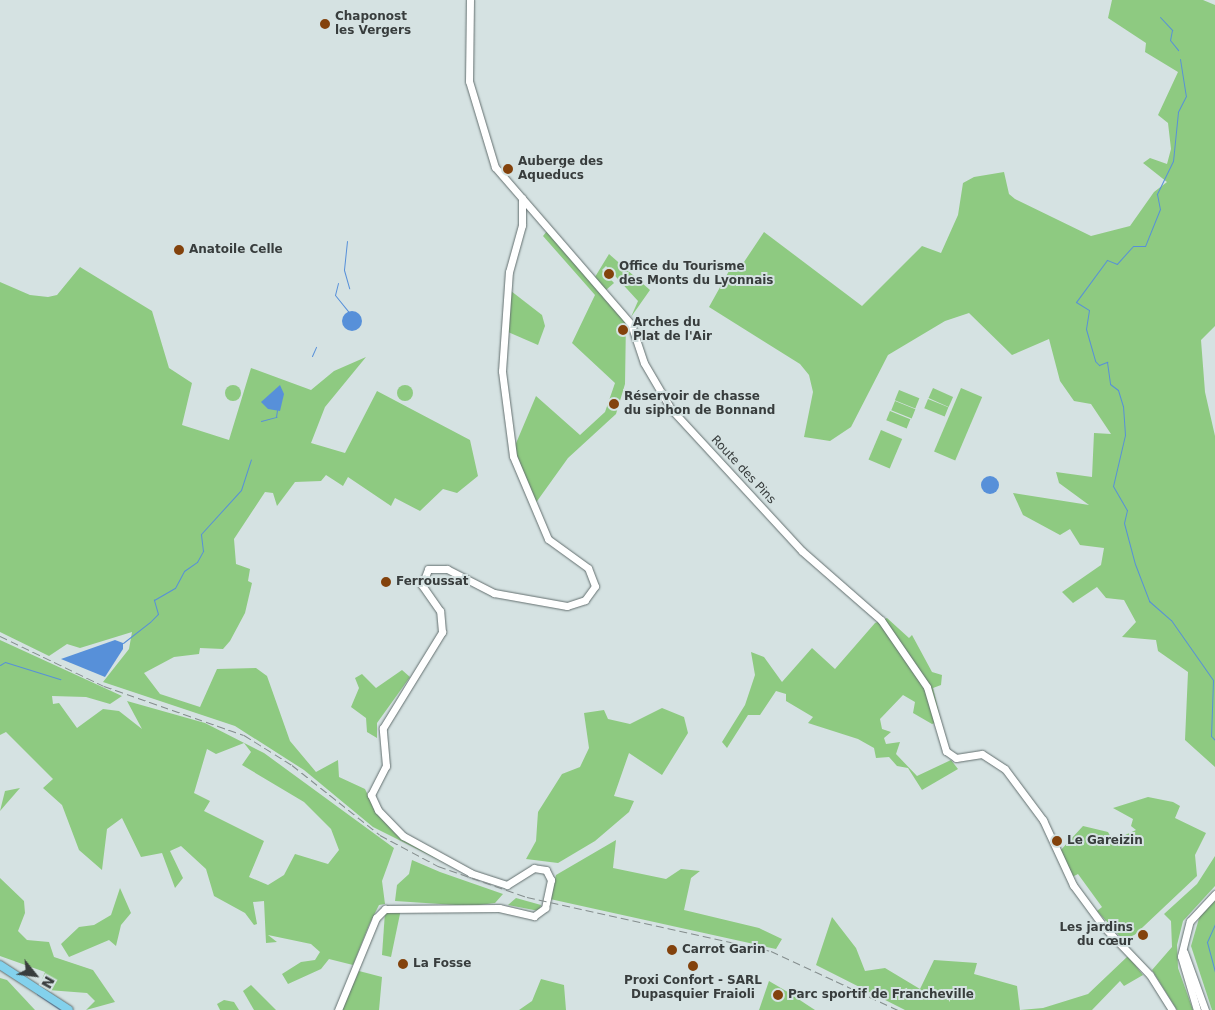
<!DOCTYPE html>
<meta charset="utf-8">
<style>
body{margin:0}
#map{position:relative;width:1215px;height:1010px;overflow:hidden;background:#d5e2e2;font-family:"DejaVu Sans",sans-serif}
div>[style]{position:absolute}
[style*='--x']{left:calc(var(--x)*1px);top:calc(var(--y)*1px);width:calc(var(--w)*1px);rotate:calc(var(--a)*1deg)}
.green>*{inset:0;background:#8eca81;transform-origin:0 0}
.round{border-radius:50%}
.water>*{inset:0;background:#5790d9}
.stream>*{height:1px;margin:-0.5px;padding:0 0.5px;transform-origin:0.5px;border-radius:0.5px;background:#5790d9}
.roads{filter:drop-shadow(0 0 1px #636f6f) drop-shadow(0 0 1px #636f6f)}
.secondary>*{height:7px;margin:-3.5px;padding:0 3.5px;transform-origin:3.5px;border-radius:3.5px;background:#fff}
.primary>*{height:8px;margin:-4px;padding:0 4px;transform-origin:4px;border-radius:4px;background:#83d1ec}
.rail>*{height:1px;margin-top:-0.5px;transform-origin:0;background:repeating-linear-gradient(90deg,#848d8d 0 8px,transparent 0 12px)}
.dots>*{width:14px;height:14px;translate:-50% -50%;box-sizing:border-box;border:2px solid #d5e2e2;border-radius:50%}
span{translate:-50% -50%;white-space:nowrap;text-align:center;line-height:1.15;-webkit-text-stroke:4px #d5e2e2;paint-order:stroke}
.poi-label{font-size:12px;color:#383d3d;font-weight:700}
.left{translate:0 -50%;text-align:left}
.right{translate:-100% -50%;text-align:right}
.street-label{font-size:12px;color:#383d3d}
.north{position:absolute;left:10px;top:950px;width:50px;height:50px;-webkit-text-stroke:4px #d5e2e2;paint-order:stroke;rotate:119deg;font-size:14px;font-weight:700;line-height:20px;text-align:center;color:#383d3d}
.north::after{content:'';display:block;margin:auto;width:18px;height:22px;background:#383d3d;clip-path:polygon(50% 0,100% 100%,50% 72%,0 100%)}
</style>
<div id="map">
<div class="green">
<div style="clip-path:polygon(1112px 0,1203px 0,1215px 5px,1215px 326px,1201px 340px,1205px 392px,1215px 436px,1215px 767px,1185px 740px,1188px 672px,1158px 651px,1156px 640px,1122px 637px,1136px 622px,1124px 600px,1106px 598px,1097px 587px,1073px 603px,1062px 592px,1101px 565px,1104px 548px,1080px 545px,1070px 529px,1060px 535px,1023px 515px,1013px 493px,1089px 505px,1059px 483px,1056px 472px,1092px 477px,1094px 433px,1111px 434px,1091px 404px,1074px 401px,1060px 381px,1049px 339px,1012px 355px,969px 313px,945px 321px,888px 355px,851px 427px,830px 441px,804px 437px,813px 392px,809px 375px,800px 364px,709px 307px,734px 262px,742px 265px,764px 232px,862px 306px,922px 246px,941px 253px,958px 215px,963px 183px,974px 177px,1004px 172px,1009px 194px,1015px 199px,1091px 236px,1130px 226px,1154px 192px,1167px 182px,1143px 163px,1150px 158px,1167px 164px,1171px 149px,1168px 123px,1158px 115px,1178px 72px,1145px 52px,1146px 43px,1108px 18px)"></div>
<div style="clip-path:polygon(547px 231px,626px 320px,625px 384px,616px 414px,568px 458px,535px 504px,514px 448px,536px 396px,580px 435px,605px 412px,615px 383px,572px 343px,595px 295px,543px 236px)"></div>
<div style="clip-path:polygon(609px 254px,650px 290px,631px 317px,638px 301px,606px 266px,602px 270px,614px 283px,606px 290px,595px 277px)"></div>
<div style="clip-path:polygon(80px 267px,152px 311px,169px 368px,192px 383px,182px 425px,229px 440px,251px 368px,311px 390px,334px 371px,366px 357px,325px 407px,311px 443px,345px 453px,377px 391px,470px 440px,478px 476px,457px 493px,443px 489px,420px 511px,395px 498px,391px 506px,348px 477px,343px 486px,326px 475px,321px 481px,295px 482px,277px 506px,273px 493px,265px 492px,234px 539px,236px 564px,250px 569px,248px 581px,252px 583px,245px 613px,230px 641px,223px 649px,200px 648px,199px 654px,174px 657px,144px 673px,160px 694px,200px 707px,217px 669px,256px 668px,267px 676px,290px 741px,316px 772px,338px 760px,339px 777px,365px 789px,376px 812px,396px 834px,459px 870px,373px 827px,304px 770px,235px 726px,103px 682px,129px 649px,132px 632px,80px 648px,67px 644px,49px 656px,0 632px,0 282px,30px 295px,48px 297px,57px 295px)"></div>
<div style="clip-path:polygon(511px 291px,542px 315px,545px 326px,538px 345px,508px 332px)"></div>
<div class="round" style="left:225px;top:385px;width:16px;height:16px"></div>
<div class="round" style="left:397px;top:385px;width:16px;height:16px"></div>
<div style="left:933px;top:388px;width:22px;height:11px;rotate:24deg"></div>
<div style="left:961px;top:388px;width:23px;height:69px;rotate:23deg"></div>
<div style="left:899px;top:390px;width:22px;height:11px;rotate:22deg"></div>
<div style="left:928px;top:399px;width:22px;height:10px;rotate:22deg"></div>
<div style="left:895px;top:401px;width:22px;height:10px;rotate:22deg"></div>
<div style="left:890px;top:411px;width:22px;height:10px;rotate:22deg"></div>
<div style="left:881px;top:430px;width:23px;height:32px;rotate:23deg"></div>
<div style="clip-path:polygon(887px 618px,909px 638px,912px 635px,932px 672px,942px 675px,941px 685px,933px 688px,941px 721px,932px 724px,913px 713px,915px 702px,903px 695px,880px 719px,882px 729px,891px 732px,884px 738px,886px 744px,900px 742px,896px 754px,917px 776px,951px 760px,958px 769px,922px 790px,908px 768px,897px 766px,889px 757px,876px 758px,874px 748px,858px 739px,808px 723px,813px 717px,786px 701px,786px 694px,776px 691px,760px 715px,748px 715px,727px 748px,722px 742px,745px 705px,755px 675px,751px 652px,764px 657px,782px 682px,812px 648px,835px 669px,875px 623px)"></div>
<div style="clip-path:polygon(evenodd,0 640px,122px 696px,110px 704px,86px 697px,52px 696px,53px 704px,59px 703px,77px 728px,103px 709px,119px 711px,142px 729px,127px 701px,205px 723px,264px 753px,394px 848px,382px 881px,385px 904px,379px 905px,369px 925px,353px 965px,329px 959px,321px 969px,288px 984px,282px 974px,301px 962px,315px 960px,320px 952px,311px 944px,268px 935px,277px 942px,266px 943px,264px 901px,253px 902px,257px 924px,254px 925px,245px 913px,214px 896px,206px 869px,181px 846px,170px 851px,183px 878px,175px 888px,162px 853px,141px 857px,122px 818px,107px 829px,102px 870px,79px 850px,62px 805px,43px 788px,53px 779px,6px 732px,0 735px,0 640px,244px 743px,251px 752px,242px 765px,304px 802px,331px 829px,339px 850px,328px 864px,295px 854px,284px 875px,268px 885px,249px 877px,264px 841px,204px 811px,210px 801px,194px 793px,207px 749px,216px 754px,244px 743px)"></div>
<div style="clip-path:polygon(402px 670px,410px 677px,377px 723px,377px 738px,367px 732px,366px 718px,351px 707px,359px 688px,355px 678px,362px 674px,376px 688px)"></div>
<div style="clip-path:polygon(662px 708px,684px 717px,688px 733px,662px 775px,629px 753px,614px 796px,634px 801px,629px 812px,595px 841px,558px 863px,526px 859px,536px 841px,538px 812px,562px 774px,580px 767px,589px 748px,584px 713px,604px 710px,608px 719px,630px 724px)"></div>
<div style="clip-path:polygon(20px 788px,0 811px,5px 791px)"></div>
<div style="clip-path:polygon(1148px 797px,1173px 802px,1180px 806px,1175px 818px,1206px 833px,1195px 855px,1197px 876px,1126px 943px,1097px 911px,1102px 907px,1078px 874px,1072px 877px,1059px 852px,1083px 826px,1108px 832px,1113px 841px,1129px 844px,1123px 836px,1136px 830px,1131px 826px,1133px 819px,1113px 808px)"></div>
<div style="clip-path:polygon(616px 840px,613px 868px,666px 879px,681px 869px,700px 871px,691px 878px,684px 910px,759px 928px,782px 939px,776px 949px,550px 899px,556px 875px)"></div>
<div style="clip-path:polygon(1215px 856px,1215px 886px,1183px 921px,1177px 945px,1178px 968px,1193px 1010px,1177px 1010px,1152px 970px,1172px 947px,1171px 921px,1164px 914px,1197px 884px)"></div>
<div style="clip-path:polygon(412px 860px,440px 872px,503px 894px,495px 903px,471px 906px,395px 901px,397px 885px,409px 874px)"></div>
<div style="clip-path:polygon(0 878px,24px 901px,25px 913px,18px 931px,27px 940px,49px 942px,54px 957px,93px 970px,115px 1002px,86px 1010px,95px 1001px,87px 993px,48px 990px,40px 984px,45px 972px,0 956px)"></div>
<div style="clip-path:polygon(120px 888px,131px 913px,121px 925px,116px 946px,109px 940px,69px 957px,61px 944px,79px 927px,94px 925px,111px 915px)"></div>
<div style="clip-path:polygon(516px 898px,541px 905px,539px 911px,508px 905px)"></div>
<div style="clip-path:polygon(1215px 900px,1215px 1010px,1212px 1010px,1191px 946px,1200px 915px)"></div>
<div style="clip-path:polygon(401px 909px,391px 957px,382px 955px,385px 912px)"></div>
<div style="clip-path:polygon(832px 917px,856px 948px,865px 971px,885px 968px,920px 989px,934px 960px,977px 963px,974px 974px,1017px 986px,1020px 1010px,1043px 1008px,1088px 994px,1128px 956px,1143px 975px,1124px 986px,1120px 981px,1092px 1010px,905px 1010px,816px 965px)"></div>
<div style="clip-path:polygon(359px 971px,382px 977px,379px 1010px,341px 1010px)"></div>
<div style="clip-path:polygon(0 978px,7px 980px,35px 1010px,0 1010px)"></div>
<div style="clip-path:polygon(541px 979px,564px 985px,566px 1010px,519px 1010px,532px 1001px)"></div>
<div style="clip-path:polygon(769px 981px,786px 991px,815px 1010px,759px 1010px)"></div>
<div style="clip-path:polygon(251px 985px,276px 1010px,254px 1010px,243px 991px)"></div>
<div style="clip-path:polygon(224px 1000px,234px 1002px,239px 1010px,220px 1010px,217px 1004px)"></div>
</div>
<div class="water">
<div class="round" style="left:342px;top:311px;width:20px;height:20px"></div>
<div style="clip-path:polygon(280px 385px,284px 394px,280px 411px,268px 409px,261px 402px)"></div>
<div class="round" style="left:981px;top:476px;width:18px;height:18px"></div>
<div style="clip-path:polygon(115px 640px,123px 643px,123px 649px,105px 677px,61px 659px)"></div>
</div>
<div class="stream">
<div style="--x:1160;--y:17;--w:18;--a:47"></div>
<div style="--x:1172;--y:30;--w:10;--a:101"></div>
<div style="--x:1170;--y:40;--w:13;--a:51"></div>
<div style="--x:1180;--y:59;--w:37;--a:81"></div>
<div style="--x:1186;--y:96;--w:18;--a:117"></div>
<div style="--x:1178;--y:112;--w:49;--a:95.8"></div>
<div style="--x:1173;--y:161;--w:37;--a:116"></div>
<div style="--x:1157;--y:194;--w:15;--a:79"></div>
<div style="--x:1160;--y:209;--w:40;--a:112"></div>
<div style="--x:1145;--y:246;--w:12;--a:180"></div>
<div style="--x:1133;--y:246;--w:24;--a:132"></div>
<div style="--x:1117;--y:264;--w:11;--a:-158"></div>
<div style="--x:1107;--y:260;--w:52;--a:126.4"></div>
<div style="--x:1076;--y:302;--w:15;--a:32"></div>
<div style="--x:1089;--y:310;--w:19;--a:99"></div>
<div style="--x:1086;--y:329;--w:33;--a:74"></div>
<div style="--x:1095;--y:361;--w:6;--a:45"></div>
<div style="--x:1099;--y:365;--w:9;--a:-21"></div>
<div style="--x:1107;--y:362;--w:22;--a:82"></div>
<div style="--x:1110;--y:384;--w:10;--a:37"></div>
<div style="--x:1118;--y:390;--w:17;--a:73"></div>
<div style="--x:1123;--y:406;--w:29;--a:86"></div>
<div style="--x:1125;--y:435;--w:52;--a:103.2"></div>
<div style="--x:1113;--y:486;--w:28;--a:60"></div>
<div style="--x:1127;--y:510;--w:13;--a:103"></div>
<div style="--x:1124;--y:523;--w:42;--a:75"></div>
<div style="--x:1135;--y:564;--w:40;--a:69"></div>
<div style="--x:1149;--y:601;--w:29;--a:41"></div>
<div style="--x:1171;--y:620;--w:73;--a:55"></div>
<div style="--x:1213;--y:680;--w:56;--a:92"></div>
<div style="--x:1211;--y:736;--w:6;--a:45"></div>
<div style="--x:347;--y:241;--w:29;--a:96"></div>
<div style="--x:344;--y:270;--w:19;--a:74"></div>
<div style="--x:338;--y:283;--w:12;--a:104"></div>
<div style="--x:335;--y:295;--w:21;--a:51"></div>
<div style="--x:312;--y:356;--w:10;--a:-66"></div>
<div style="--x:261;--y:421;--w:16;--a:-15"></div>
<div style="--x:276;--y:417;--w:7;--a:-82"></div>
<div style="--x:123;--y:643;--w:34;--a:-38"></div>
<div style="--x:150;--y:622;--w:11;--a:-45"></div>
<div style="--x:158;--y:614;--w:15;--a:-106"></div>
<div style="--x:154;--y:600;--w:24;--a:-30"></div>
<div style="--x:175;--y:588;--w:19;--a:-62"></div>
<div style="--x:184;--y:571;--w:16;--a:-35"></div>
<div style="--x:197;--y:562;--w:13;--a:-61"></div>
<div style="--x:203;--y:551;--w:17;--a:-97"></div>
<div style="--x:201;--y:534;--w:59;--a:-47.7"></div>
<div style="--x:241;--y:490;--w:32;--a:-72"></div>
<div style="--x:0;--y:665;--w:6;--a:-31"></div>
<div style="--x:5;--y:662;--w:58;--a:17.2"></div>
<div style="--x:1215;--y:924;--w:20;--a:114"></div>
<div style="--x:1207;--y:942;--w:31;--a:75"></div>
<div style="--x:37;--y:994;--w:29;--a:34"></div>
</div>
<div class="roads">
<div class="secondary">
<div style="--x:470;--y:0;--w:81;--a:90.7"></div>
<div style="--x:469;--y:81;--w:90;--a:73.2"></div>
<div style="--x:495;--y:167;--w:208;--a:49.1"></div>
<div style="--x:631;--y:324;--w:41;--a:71.6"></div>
<div style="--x:644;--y:363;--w:53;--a:59.6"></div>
<div style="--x:671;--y:409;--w:193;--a:47.3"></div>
<div style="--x:802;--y:551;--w:105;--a:41.1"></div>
<div style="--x:881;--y:620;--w:81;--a:55.5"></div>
<div style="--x:927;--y:687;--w:67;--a:73.5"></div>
<div style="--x:946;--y:751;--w:12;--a:35"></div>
<div style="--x:956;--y:758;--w:26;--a:-9"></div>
<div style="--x:982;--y:754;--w:27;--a:33"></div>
<div style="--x:1005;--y:769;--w:64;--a:53.3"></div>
<div style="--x:1043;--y:820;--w:72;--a:65.2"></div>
<div style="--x:1073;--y:885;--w:52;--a:53.6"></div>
<div style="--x:1104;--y:927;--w:66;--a:46.2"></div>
<div style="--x:1150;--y:975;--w:41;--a:57.8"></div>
<div style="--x:1184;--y:952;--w:62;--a:70.1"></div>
<div style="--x:338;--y:1010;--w:100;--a:-67.6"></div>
<div style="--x:376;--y:918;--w:13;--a:-45"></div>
<div style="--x:385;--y:909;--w:114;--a:-0.5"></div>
<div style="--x:499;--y:908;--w:36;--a:13"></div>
<div style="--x:534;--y:916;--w:14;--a:-36"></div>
<div style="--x:545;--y:908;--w:29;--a:-78"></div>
<div style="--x:551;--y:880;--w:11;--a:-117"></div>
<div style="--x:546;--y:870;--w:12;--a:-171"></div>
<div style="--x:534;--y:868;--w:32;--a:148"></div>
<div style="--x:507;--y:885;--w:38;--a:-162"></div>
<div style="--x:471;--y:873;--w:77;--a:-151.4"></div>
<div style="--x:403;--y:836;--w:36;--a:-134"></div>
<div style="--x:378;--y:810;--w:17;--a:-115"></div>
<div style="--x:371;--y:795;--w:33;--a:-63"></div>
<div style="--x:386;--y:766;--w:38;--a:-95"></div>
<div style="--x:383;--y:728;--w:113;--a:-58.4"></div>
<div style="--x:442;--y:632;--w:21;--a:-95"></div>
<div style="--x:440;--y:611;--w:32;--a:-125"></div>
<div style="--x:422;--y:585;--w:17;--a:-69"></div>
<div style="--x:428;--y:569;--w:19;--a:0"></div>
<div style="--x:447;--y:569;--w:53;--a:27.1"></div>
<div style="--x:494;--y:593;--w:74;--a:10.1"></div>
<div style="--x:567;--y:606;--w:19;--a:-18"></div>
<div style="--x:585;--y:600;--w:17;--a:-54"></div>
<div style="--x:595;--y:586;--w:19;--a:-111"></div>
<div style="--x:588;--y:568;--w:49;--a:-144.1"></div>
<div style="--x:548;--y:539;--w:90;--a:-112.9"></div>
<div style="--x:513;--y:456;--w:86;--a:-97.4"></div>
<div style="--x:502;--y:371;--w:99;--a:-86"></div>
<div style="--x:509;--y:272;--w:49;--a:-74.5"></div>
<div style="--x:522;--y:225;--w:27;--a:-90"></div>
<div style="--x:1197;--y:1010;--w:56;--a:-106.5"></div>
<div style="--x:1181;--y:956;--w:36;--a:-76"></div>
<div style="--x:1190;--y:921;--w:37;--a:-47"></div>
</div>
<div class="primary">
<div style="--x:0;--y:965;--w:82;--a:33.1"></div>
</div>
</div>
<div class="rail">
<div style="--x:0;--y:636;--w:115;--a:25.7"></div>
<div style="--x:104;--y:686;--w:148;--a:19.3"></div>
<div style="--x:244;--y:735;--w:57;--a:32"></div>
<div style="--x:292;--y:765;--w:112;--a:38.5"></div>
<div style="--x:380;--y:835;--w:66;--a:28.1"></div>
<div style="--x:438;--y:866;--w:94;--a:19.2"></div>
<div style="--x:527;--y:897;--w:250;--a:12.5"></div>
<div style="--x:771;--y:951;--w:140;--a:24.9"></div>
</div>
<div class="dots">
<div style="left:325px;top:24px;background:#83420c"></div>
<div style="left:508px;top:169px;background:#83420c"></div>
<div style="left:179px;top:250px;background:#83420c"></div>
<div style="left:609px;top:274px;background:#83420c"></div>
<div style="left:623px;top:330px;background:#83420c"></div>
<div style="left:614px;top:404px;background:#83420c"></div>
<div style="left:386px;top:582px;background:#83420c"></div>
<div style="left:1057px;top:841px;background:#83420c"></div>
<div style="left:1143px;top:935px;background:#83420c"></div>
<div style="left:672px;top:950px;background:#83420c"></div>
<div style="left:403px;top:964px;background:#83420c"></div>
<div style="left:693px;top:966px;background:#83420c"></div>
<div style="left:778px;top:995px;background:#83420c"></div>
</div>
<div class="poi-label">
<span class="left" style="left:335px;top:24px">Chaponost<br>les Vergers</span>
<span class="left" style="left:518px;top:169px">Auberge des<br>Aqueducs</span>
<span class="left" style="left:189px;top:250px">Anatoile Celle</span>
<span class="left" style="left:619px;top:274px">Office du Tourisme<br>des Monts du Lyonnais</span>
<span class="left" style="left:633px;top:330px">Arches du<br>Plat de l'Air</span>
<span class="left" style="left:624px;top:404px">Réservoir de chasse<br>du siphon de Bonnand</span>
<span class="left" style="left:396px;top:582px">Ferroussat</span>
<span class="left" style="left:1067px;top:841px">Le Gareizin</span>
<span class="right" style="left:1133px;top:935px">Les jardins<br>du cœur</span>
<span class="left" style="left:682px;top:950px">Carrot Garin</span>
<span class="left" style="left:413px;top:964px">La Fosse</span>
<span style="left:693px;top:988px">Proxi Confort - SARL<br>Dupasquier Fraioli</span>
<span class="left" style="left:788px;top:995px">Parc sportif de Francheville</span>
</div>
<div class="street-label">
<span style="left:743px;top:470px;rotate:47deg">Route des Pins</span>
</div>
<div class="north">N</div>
</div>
